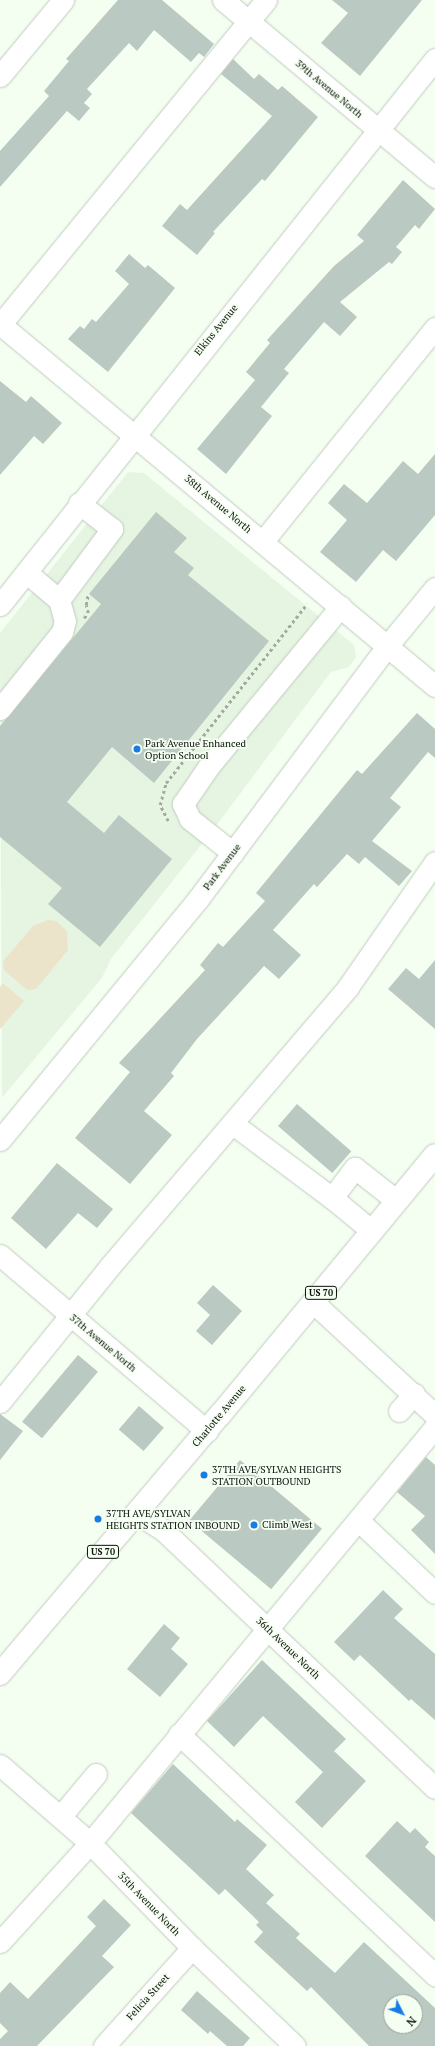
<!DOCTYPE html>
<style>
body{margin:0}
#map{position:relative;width:435px;height:2046px;overflow:hidden;background:#f4fff2;font-family:"PT Serif",serif}
div>[style]{position:absolute}
[style*='--x']{left:calc(var(--x)*1px);top:calc(var(--y)*1px);width:calc(var(--w)*1px);rotate:calc(var(--a)*1deg)}
.built>*{inset:0;background:#e5f5e2}
.green>*{inset:0;background:#ebe4cb}
.building>*{inset:0;background:#bac9c1;transform-origin:0 0}
.path>*{height:2.5px;margin-top:-1.25px;transform-origin:0;background:repeating-linear-gradient(90deg,#a3aba1 0 3px,transparent 0 6px)}
.roads{filter:drop-shadow(0 0 1px #c1cbbf) drop-shadow(0 0 1px #c1cbbf)}
.minor>*{height:21px;margin:-10.5px;padding:0 10.5px;transform-origin:10.5px;border-radius:10.5px;background:#fff}
.major>*{height:22px;margin:-11px;padding:0 11px;transform-origin:11px;border-radius:11px;background:#fff}
.dots>*{width:11px;height:11px;translate:-50% -50%;box-sizing:border-box;border:2px solid #f4fff2;border-radius:50%}
span{translate:-50% -50%;white-space:nowrap;text-align:center;line-height:1.15;-webkit-text-stroke:3.5px #f4fff2;paint-order:stroke}
.shield-label span{padding:1px 3px;background:#f4fff2;border:1px solid;border-radius:3px;-webkit-text-stroke-width:0}
.shield-label{font-size:9px;color:#0d100c;font-weight:700}
.street-label{font-size:10px;color:#0d100c}
.poi-label{font-size:10px;color:#0d100c}
.left{translate:0 -50%;text-align:left}
.north{position:absolute;left:383px;top:1994px;width:40px;height:40px;box-sizing:border-box;background:#f4fff2;border:1px solid #989f96;border-radius:50%;rotate:132deg;font-size:11px;font-weight:700;line-height:16px;text-align:center;color:#0d100c}
.north::after{content:'';display:block;margin:auto;width:14px;height:18px;background:#177ce4;clip-path:polygon(50% 0,100% 100%,50% 72%,0 100%)}
</style>
<div id="map">
<div class="built">
<div style="clip-path:polygon(128px 472px,144px 473px,354px 645px,356px 657px,349px 667px,331px 672px,216px 826px,111px 959px,102px 978px,2px 1098px,0 633px)"></div>
</div>
<div class="green">
<div style="clip-path:polygon(48px 920px,56px 921px,67px 931px,68px 950px,36px 989px,27px 990px,4px 970px,3px 961px,33px 926px)"></div>
<div style="clip-path:polygon(3px 983px,24px 1001px,0 1029px,0 987px)"></div>
</div>
<div class="building">
<div style="clip-path:polygon(118px 0,162px 0,214px 44px,204px 57px,199px 53px,191px 62px,154px 30px,137px 51px,129px 43px,87px 89px,92px 94px,84px 103px,90px 108px,79px 121px,67px 111px,0 187px,0 151px,49px 96px,44px 91px,69px 61px,66px 59px)"></div>
<div style="clip-path:polygon(332px 0,422px 0,360px 76px,321px 43px,348px 13px)"></div>
<div style="clip-path:polygon(233px 59px,254px 79px,259px 74px,278px 90px,282px 86px,318px 117px,265px 181px,262px 179px,213px 232px,215px 233px,197px 255px,162px 226px,180px 204px,187px 210px,272px 116px,221px 74px)"></div>
<div style="clip-path:polygon(403px 180px,435px 209px,419px 229px,415px 225px,396px 247px,402px 252px,392px 264px,389px 262px,340px 302px,357px 317px,340px 336px,324px 322px,284px 369px,289px 373px,261px 407px,272px 416px,226px 474px,197px 449px,255px 380px,246px 372px,270px 343px,267px 340px,334px 266px,364px 241px,357px 235px)"></div>
<div style="clip-path:polygon(129px 254px,145px 268px,148px 265px,175px 288px,108px 372px,68px 339px,80px 326px,84px 329px,92px 319px,96px 322px,129px 284px,115px 271px)"></div>
<div style="clip-path:polygon(0 381px,26px 402px,31px 396px,62px 423px,43px 444px,34px 436px,0 475px)"></div>
<div style="clip-path:polygon(435px 454px,435px 515px,396px 561px,383px 550px,356px 582px,320px 552px,347px 520px,328px 503px,344px 484px,367px 503px,403px 461px,418px 474px)"></div>
<div style="clip-path:polygon(156px 512px,187px 538px,174px 552px,194px 568px,188px 575px,269px 641px,154px 783px,112px 747px,67px 802px,104px 833px,119px 815px,172px 859px,100px 947px,48px 904px,62px 888px,0 837px,0 726px,101px 604px,89px 594px)"></div>
<div style="clip-path:polygon(417px 713px,435px 729px,435px 758px,428px 752px,390px 798px,401px 807px,372px 841px,412px 871px,399px 886px,365px 857px,359px 864px,347px 854px,317px 887px,314px 884px,273px 930px,301px 955px,279px 979px,264px 966px,197px 1039px,171px 1073px,174px 1076px,144px 1111px,172px 1135px,130px 1184px,75px 1138px,130px 1072px,119px 1063px,205px 970px,200px 965px,218px 943px,223px 947px,265px 901px,256px 893px,357px 770px,362px 774px)"></div>
<div style="clip-path:polygon(435px 960px,435px 1029px,388px 989px,406px 968px,419px 979px)"></div>
<div style="left:297px;top:1104px;width:72px;height:29px;rotate:41deg"></div>
<div style="clip-path:polygon(57px 1163px,113px 1209px,97px 1228px,78px 1213px,46px 1249px,11px 1218px)"></div>
<div style="clip-path:polygon(213px 1285px,242px 1311px,212px 1345px,196px 1331px,210px 1315px,197px 1303px)"></div>
<div style="left:78px;top:1355px;width:26px;height:87px;rotate:40deg"></div>
<div style="left:139px;top:1406px;width:33px;height:31px;rotate:41deg"></div>
<div style="clip-path:polygon(0 1414px,23px 1431px,0 1460px)"></div>
<div style="clip-path:polygon(426px 1457px,435px 1465px,435px 1554px,411px 1530px,425px 1516px,397px 1492px)"></div>
<div style="left:240px;top:1460px;width:107px;height:79px;rotate:40deg"></div>
<div style="clip-path:polygon(383px 1590px,403px 1609px,394px 1618px,435px 1654px,435px 1720px,411px 1699px,409px 1701px,360px 1655px,354px 1661px,334px 1642px)"></div>
<div style="clip-path:polygon(164px 1624px,180px 1638px,171px 1649px,188px 1664px,160px 1697px,127px 1669px)"></div>
<div style="clip-path:polygon(262px 1660px,346px 1739px,334px 1751px,366px 1781px,322px 1828px,295px 1802px,323px 1772px,263px 1716px,234px 1747px,207px 1721px)"></div>
<div style="clip-path:polygon(evenodd,173px 1764px,235px 1822px,237px 1819px,267px 1845px,246px 1869px,274px 1895px,266px 1903px,300px 1934px,296px 1938px,335px 1973px,364px 1942px,435px 2008px,435px 2046px,369px 2046px,311px 1987px,307px 1991px,254px 1942px,263px 1932px,256px 1925px,259px 1922px,225px 1889px,219px 1895px,131px 1813px,173px 1764px,391px 2002px,415px 2002px,415px 2026px,391px 2026px,391px 2002px)"></div>
<div style="clip-path:polygon(397px 1821px,410px 1833px,415px 1828px,429px 1842px,425px 1847px,435px 1856px,435px 1922px,365px 1856px)"></div>
<div style="clip-path:polygon(104px 1899px,131px 1925px,102px 1956px,114px 1967px,37px 2046px,0 2046px,0 2039px,8px 2031px,0 2023px,0 1993px,10px 1982px,28px 1999px,96px 1926px,87px 1917px)"></div>
<div style="clip-path:polygon(197px 1991px,250px 2038px,243px 2046px,227px 2046px,210px 2031px,208px 2034px,181px 2010px)"></div>
</div>
<div class="path">
<div style="--x:84;--y:618;--w:6;--a:-51"></div>
<div style="--x:88;--y:613;--w:8;--a:-104"></div>
<div style="--x:86;--y:605;--w:10;--a:-79"></div>
<div style="--x:168;--y:821;--w:18;--a:-117"></div>
<div style="--x:160;--y:805;--w:23;--a:-75"></div>
<div style="--x:166;--y:783;--w:228;--a:-51.8"></div>
</div>
<div class="roads">
<div class="minor">
<div style="--x:223;--y:0;--w:276;--a:39.9"></div>
<div style="--x:0;--y:76;--w:99;--a:-50.3"></div>
<div style="--x:0;--y:324;--w:566;--a:39.77"></div>
<div style="--x:0;--y:325;--w:420;--a:-50.7"></div>
<div style="--x:263;--y:541;--w:274;--a:-51.1"></div>
<div style="--x:59;--y:600;--w:89;--a:-53.3"></div>
<div style="--x:112;--y:529;--w:42;--a:-141.8"></div>
<div style="--x:0;--y:605;--w:698;--a:-51.46"></div>
<div style="--x:0;--y:709;--w:99;--a:-51.2"></div>
<div style="--x:62;--y:632;--w:11;--a:-75"></div>
<div style="--x:65;--y:621;--w:22;--a:-106"></div>
<div style="--x:59;--y:600;--w:43;--a:-139.7"></div>
<div style="--x:233;--y:853;--w:55;--a:-141.7"></div>
<div style="--x:190;--y:819;--w:17;--a:-115"></div>
<div style="--x:183;--y:804;--w:46;--a:-55.6"></div>
<div style="--x:209;--y:766;--w:207;--a:-50.5"></div>
<div style="--x:233;--y:1124;--w:124;--a:36.8"></div>
<div style="--x:0;--y:1140;--w:312;--a:-50.6"></div>
<div style="--x:198;--y:899;--w:317;--a:-53.2"></div>
<div style="--x:388;--y:645;--w:74;--a:-50.5"></div>
<div style="--x:372;--y:1231;--w:52;--a:-140.5"></div>
<div style="--x:332;--y:1198;--w:38;--a:-53"></div>
<div style="--x:355;--y:1168;--w:53;--a:38.2"></div>
<div style="--x:0;--y:1255;--w:272;--a:40.4"></div>
<div style="--x:314;--y:1303;--w:165;--a:42.8"></div>
<div style="--x:0;--y:1402;--w:175;--a:-51"></div>
<div style="--x:110;--y:1266;--w:367;--a:-49.5"></div>
<div style="--x:348;--y:987;--w:152;--a:-55.2"></div>
<div style="--x:399;--y:1411;--w:23;--a:-49"></div>
<div style="--x:136;--y:1513;--w:31;--a:32"></div>
<div style="--x:162;--y:1529;--w:376;--a:43.5"></div>
<div style="--x:358;--y:1520;--w:106;--a:43.5"></div>
<div style="--x:179;--y:1734;--w:352;--a:43.3"></div>
<div style="--x:0;--y:1765;--w:119;--a:40.9"></div>
<div style="--x:90;--y:1843;--w:146;--a:45.8"></div>
<div style="--x:192;--y:1948;--w:142;--a:43.6"></div>
<div style="--x:60;--y:1817;--w:56;--a:-50.1"></div>
<div style="--x:0;--y:1942;--w:134;--a:-47.7"></div>
<div style="--x:90;--y:1843;--w:540;--a:-50.33"></div>
<div style="--x:104;--y:2046;--w:132;--a:-48.1"></div>
</div>
<div class="major">
<div style="--x:0;--y:1674;--w:340;--a:-49.7"></div>
<div style="--x:220;--y:1415;--w:337;--a:-50.4"></div>
</div>
</div>
<div class="dots">
<div style="left:137px;top:749px;background:#177ce4"></div>
<div style="left:204px;top:1475px;background:#177ce4"></div>
<div style="left:98px;top:1519px;background:#177ce4"></div>
<div style="left:254px;top:1525px;background:#177ce4"></div>
</div>
<div class="shield-label">
<span style="left:321px;top:1293px">US 70</span>
<span style="left:103px;top:1552px">US 70</span>
</div>
<div class="street-label">
<span style="left:329px;top:89px;rotate:40deg">39th Avenue North</span>
<span style="left:216px;top:330px;rotate:-51deg">Elkins Avenue</span>
<span style="left:218px;top:504px;rotate:40deg">38th Avenue North</span>
<span style="left:222px;top:867px;rotate:-53deg">Park Avenue</span>
<span style="left:103px;top:1343px;rotate:40deg">37th Avenue North</span>
<span style="left:219px;top:1416px;rotate:-50deg">Charlotte Avenue</span>
<span style="left:288px;top:1648px;rotate:44deg">36th Avenue North</span>
<span style="left:149px;top:1904px;rotate:46deg">35th Avenue North</span>
<span style="left:148px;top:1997px;rotate:-48deg">Felicia Street</span>
</div>
<div class="poi-label">
<span class="left" style="left:145px;top:749px">Park Avenue Enhanced<br>Option School</span>
<span class="left" style="left:212px;top:1475px">37TH AVE/SYLVAN HEIGHTS<br>STATION OUTBOUND</span>
<span class="left" style="left:106px;top:1519px">37TH AVE/SYLVAN<br>HEIGHTS STATION INBOUND</span>
<span class="left" style="left:262px;top:1525px">Climb West</span>
</div>
<div class="north">N</div>
</div>
